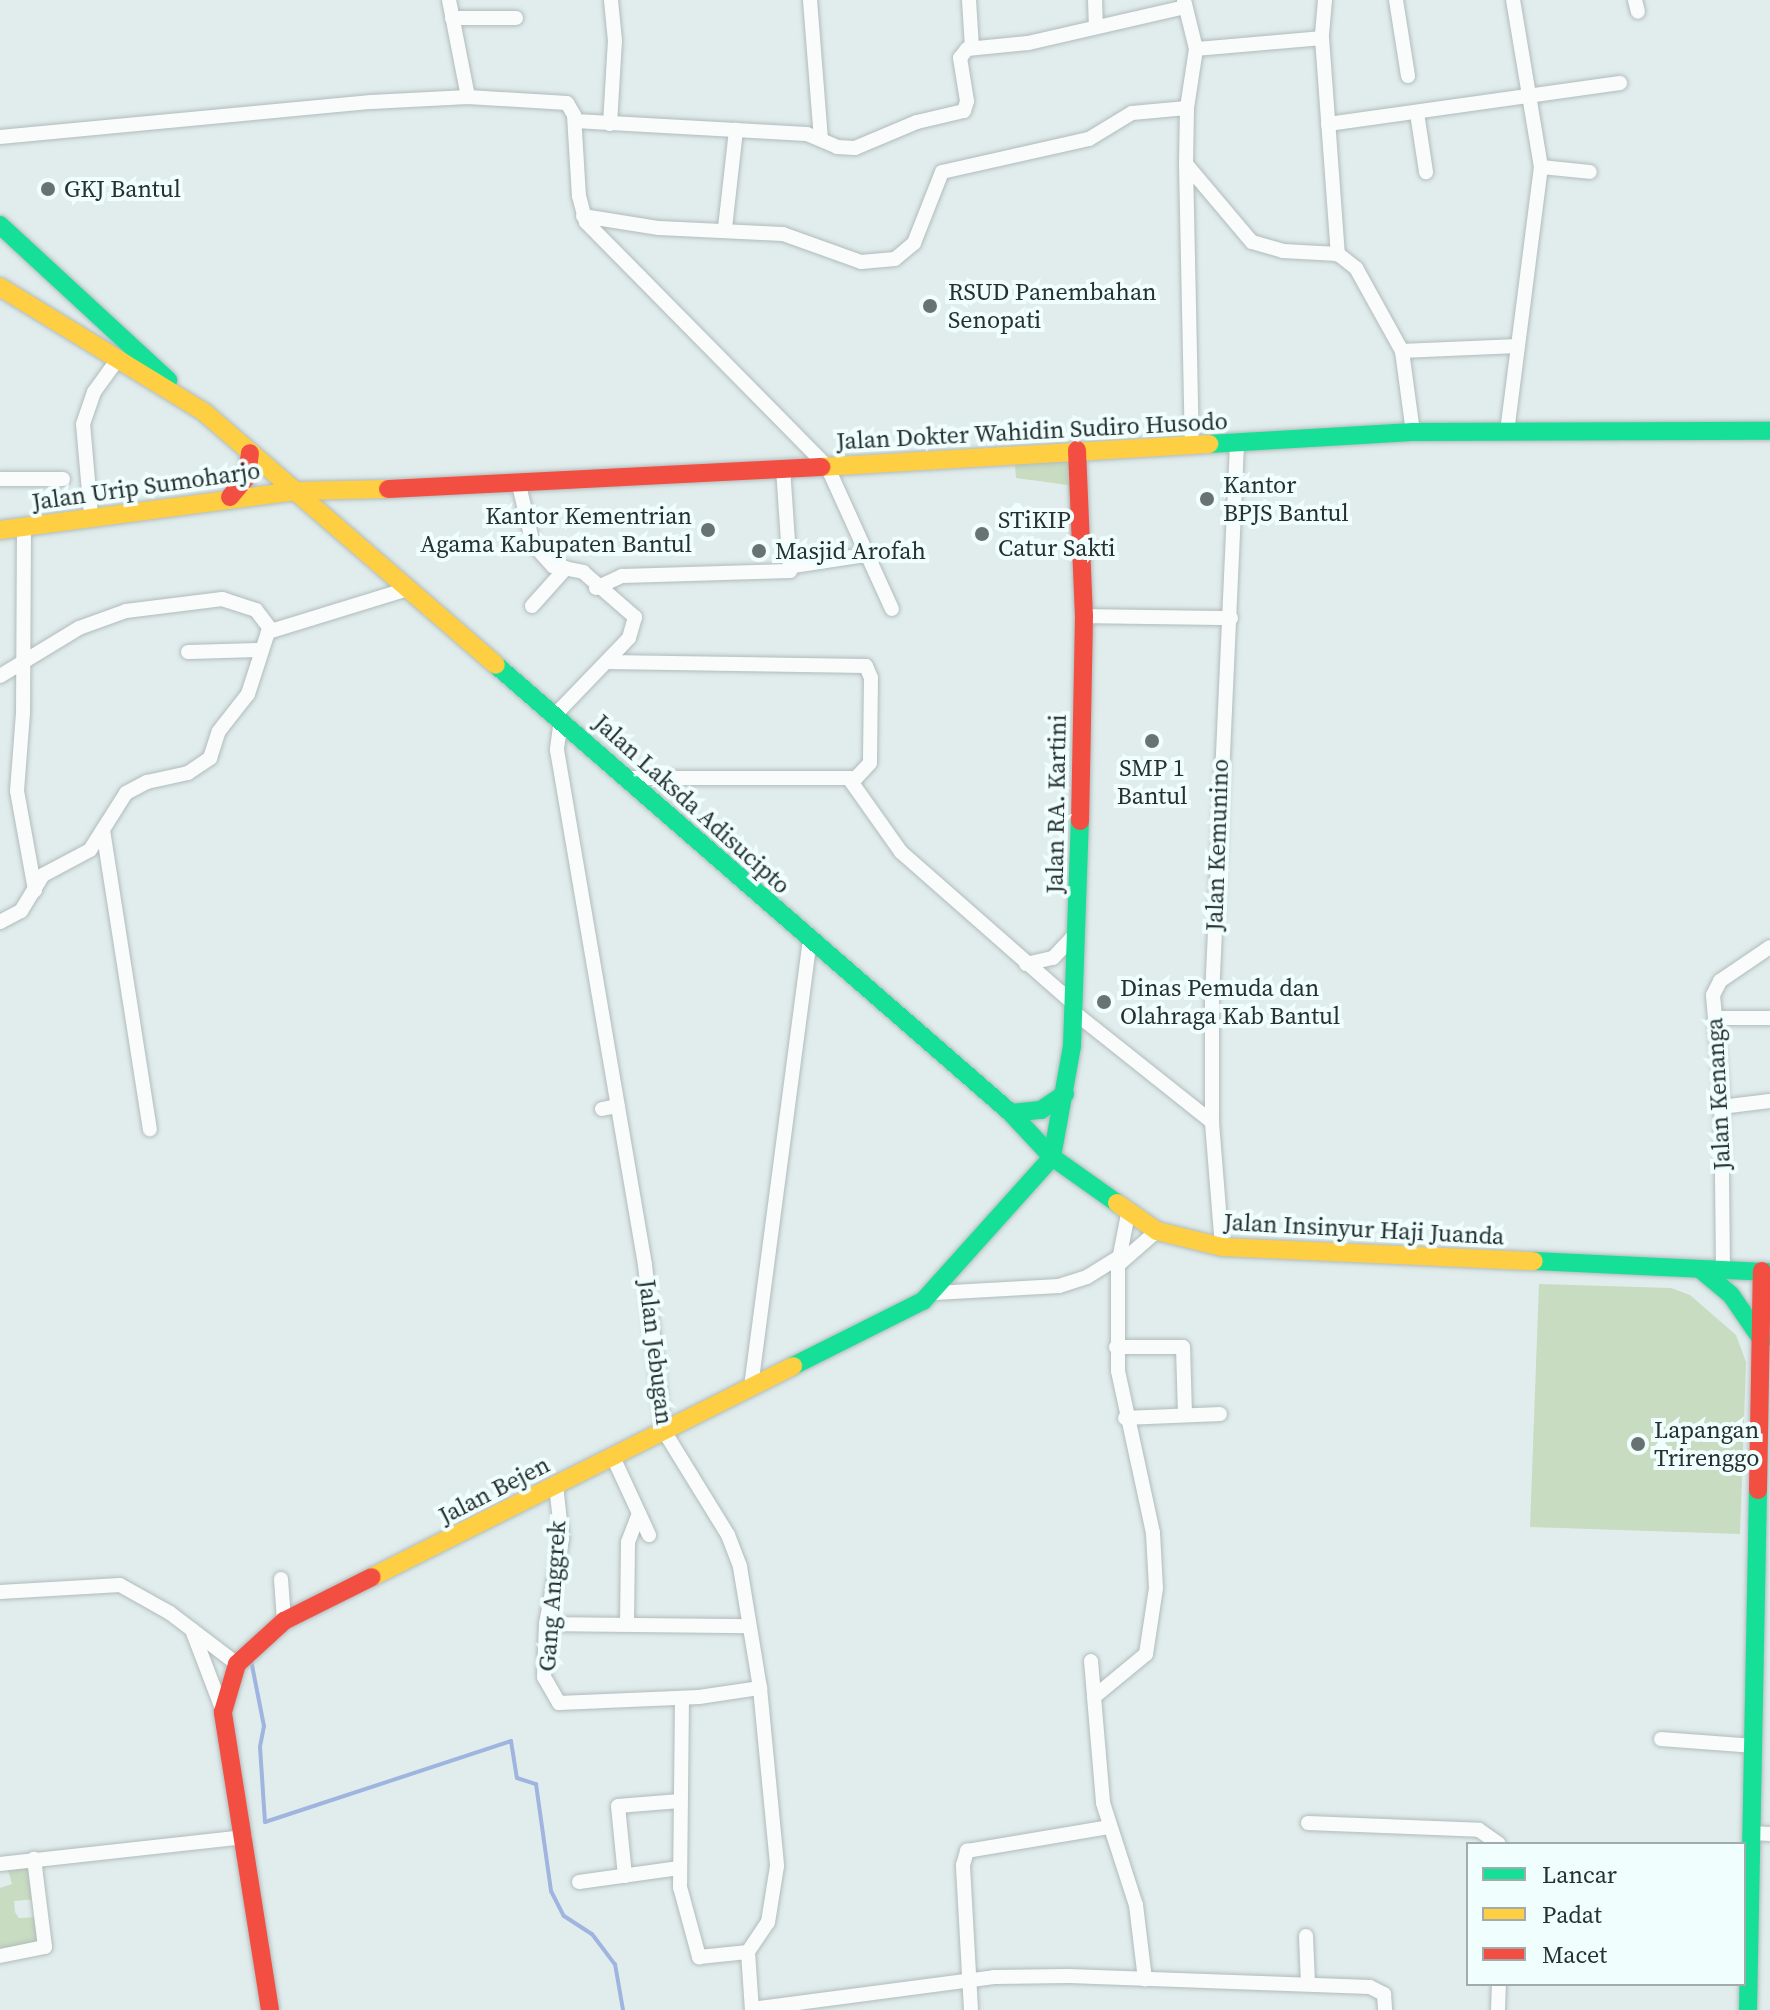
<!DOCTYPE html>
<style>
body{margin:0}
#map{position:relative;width:1770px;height:2010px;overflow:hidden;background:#e1eded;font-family:"Source Serif 4",serif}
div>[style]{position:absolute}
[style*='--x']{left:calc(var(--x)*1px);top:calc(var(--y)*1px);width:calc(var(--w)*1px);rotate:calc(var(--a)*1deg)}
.green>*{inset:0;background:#c7dcc1}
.stream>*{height:4px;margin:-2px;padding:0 2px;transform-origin:2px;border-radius:2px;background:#9fb4df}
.roads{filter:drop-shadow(0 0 2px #b2bbbc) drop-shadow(0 0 2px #b2bbbc)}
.street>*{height:14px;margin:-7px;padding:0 7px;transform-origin:7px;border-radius:7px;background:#fafcfc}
.fast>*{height:18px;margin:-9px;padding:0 9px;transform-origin:9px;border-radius:9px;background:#16e098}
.slow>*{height:18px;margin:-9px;padding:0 9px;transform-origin:9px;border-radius:9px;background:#ffcf43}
.jam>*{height:18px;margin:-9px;padding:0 9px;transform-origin:9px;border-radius:9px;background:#f24e42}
.dots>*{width:22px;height:22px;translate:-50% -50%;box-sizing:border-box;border:4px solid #f0fefe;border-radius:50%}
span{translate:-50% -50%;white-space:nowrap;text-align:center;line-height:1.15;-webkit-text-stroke:8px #f0fefe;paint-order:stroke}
.poi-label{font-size:24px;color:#273030}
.left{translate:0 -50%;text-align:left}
.right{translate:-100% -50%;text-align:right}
.street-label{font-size:24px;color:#273030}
.legend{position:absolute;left:1466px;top:1842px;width:280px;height:144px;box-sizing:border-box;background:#f0fefe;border:2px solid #a0acac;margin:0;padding:10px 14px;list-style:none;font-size:24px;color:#273030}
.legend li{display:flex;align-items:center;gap:16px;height:40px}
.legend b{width:40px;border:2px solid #a0acac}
</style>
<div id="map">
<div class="green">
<div style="clip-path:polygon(1079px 450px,1086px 534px,1070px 535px,1068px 485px,1016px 478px,1014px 453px)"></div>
<div style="clip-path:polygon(1539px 1284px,1671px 1288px,1690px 1295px,1736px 1335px,1746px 1362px,1740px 1534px,1530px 1527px)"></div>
<div style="clip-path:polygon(6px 1863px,32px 1863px,37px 1899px,14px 1901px,15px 1912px,19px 1918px,38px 1917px,43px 1945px,0 1953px,0 1888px,12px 1884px)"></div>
</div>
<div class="stream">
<div style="--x:251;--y:1660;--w:67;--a:78.9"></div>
<div style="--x:264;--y:1726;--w:21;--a:101"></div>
<div style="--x:260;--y:1747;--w:75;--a:86.2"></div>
<div style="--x:265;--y:1822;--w:259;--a:-18.2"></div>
<div style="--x:511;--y:1741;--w:37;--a:81"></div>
<div style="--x:517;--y:1778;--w:20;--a:18"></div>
<div style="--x:536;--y:1784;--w:108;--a:82"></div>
<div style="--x:551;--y:1891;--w:28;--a:63"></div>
<div style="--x:564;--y:1916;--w:33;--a:33"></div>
<div style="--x:592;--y:1934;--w:38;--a:53"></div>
<div style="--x:615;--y:1964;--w:47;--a:80.1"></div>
</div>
<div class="roads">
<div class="street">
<div style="--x:449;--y:0;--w:99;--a:78.9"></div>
<div style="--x:810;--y:0;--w:139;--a:85.5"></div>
<div style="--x:969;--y:0;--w:48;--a:86.4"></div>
<div style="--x:1095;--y:0;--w:27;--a:88"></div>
<div style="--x:1184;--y:0;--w:50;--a:76.2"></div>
<div style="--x:1196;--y:49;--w:60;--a:98.7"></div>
<div style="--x:1187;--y:108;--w:56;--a:91"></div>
<div style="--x:1186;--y:164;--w:102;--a:49.8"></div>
<div style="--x:1252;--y:242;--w:32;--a:16"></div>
<div style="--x:1283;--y:251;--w:55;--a:3.1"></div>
<div style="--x:1338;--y:254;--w:23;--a:38"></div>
<div style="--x:1356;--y:268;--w:95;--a:61"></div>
<div style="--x:1402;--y:351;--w:82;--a:82.3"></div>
<div style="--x:1325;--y:0;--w:38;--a:95"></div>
<div style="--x:1322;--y:38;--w:217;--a:85.8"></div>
<div style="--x:1396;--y:0;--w:77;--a:81"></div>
<div style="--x:1635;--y:0;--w:12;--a:76"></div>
<div style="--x:452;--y:18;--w:64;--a:0"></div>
<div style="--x:1196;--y:49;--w:126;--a:-5"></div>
<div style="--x:1417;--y:113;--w:60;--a:81.3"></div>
<div style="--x:575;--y:121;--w:232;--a:3.2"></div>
<div style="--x:807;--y:134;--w:33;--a:23"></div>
<div style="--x:837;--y:147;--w:18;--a:3"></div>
<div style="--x:855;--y:148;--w:67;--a:-22.8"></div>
<div style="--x:917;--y:122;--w:48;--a:-13.2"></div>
<div style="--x:964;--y:111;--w:10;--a:-73"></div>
<div style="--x:967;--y:101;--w:44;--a:-99.2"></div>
<div style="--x:960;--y:58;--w:11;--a:-52"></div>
<div style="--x:967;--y:49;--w:61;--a:-5.6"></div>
<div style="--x:1028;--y:43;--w:161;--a:-12.9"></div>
<div style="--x:610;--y:124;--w:83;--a:-86.6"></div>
<div style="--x:615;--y:41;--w:41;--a:-95.6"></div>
<div style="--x:1328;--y:124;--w:295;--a:-8"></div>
<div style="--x:0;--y:137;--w:373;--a:-5.4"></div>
<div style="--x:371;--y:102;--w:97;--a:-3"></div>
<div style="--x:468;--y:97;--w:99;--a:3.5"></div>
<div style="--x:567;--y:103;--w:14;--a:60"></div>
<div style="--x:574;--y:115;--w:81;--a:86.5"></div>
<div style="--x:579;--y:196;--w:27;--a:75"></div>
<div style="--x:586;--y:222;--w:343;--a:45.4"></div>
<div style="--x:827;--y:466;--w:157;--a:65.6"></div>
<div style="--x:1186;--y:164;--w:281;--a:88.8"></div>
<div style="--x:1541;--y:167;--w:49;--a:5.8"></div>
<div style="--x:583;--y:216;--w:77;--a:9"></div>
<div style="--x:659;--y:228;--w:124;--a:2.8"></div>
<div style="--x:783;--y:234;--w:83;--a:19.7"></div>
<div style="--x:861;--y:262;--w:34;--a:-5"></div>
<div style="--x:895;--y:259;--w:25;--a:-40"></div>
<div style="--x:914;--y:243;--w:76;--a:-68.5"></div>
<div style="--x:942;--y:172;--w:151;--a:-12.7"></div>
<div style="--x:1089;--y:139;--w:50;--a:-31.2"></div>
<div style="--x:1132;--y:113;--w:55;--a:-5.2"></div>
<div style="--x:725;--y:228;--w:99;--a:-83.6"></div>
<div style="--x:1402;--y:351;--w:115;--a:-2.5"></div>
<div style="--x:1507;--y:432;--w:267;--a:-82.7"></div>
<div style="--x:1541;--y:167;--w:169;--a:-99.5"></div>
<div style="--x:0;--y:479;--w:63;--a:0"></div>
<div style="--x:519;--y:485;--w:61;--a:76.7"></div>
<div style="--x:533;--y:544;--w:30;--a:48"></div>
<div style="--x:553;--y:566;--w:31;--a:11"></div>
<div style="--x:583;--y:572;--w:69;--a:40.9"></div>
<div style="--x:635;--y:617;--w:22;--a:106"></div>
<div style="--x:629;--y:638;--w:107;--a:133.9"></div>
<div style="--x:91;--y:515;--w:91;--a:-95"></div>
<div style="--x:83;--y:424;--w:34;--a:-71"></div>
<div style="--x:94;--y:392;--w:39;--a:-54"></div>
<div style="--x:24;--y:527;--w:186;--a:90.3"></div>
<div style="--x:23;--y:713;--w:78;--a:94.4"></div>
<div style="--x:17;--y:791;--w:101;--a:79.7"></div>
<div style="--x:793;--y:566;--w:73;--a:-8.7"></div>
<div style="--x:596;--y:588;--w:29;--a:-25"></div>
<div style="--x:622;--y:576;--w:168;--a:-1.7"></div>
<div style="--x:790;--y:571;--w:102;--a:-93.9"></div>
<div style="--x:532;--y:606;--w:51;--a:-48.2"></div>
<div style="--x:1084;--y:616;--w:147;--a:0.8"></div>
<div style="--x:188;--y:652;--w:71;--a:-1.6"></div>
<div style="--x:607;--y:662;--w:259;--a:0.9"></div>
<div style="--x:866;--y:666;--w:13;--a:67"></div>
<div style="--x:871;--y:678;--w:85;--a:90.7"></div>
<div style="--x:870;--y:763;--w:21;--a:133"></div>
<div style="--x:856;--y:778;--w:227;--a:180"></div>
<div style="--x:0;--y:676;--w:92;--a:-31.3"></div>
<div style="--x:79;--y:628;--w:50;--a:-19.9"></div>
<div style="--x:126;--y:611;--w:97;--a:-7.1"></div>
<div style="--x:222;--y:599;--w:36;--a:18"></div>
<div style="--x:256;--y:610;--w:25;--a:53"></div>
<div style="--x:561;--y:720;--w:30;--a:98"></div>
<div style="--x:557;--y:750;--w:522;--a:80.3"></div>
<div style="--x:645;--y:1265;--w:167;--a:83.5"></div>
<div style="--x:664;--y:1431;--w:122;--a:58.4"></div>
<div style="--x:728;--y:1535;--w:34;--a:69"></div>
<div style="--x:740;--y:1567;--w:123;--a:80.6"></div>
<div style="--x:760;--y:1688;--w:179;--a:84.5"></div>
<div style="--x:777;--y:1866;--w:57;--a:99.1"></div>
<div style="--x:768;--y:1922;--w:36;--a:124"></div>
<div style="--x:748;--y:1952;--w:58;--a:86.1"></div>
<div style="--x:850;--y:780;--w:88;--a:54.7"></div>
<div style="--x:901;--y:852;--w:232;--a:41.3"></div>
<div style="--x:103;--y:830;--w:303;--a:81.1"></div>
<div style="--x:0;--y:922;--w:24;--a:-28"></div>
<div style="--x:21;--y:911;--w:42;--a:-58.6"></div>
<div style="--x:43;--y:875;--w:53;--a:-28"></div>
<div style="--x:90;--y:850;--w:67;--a:-57.7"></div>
<div style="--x:126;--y:793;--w:24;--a:-28"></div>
<div style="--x:147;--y:782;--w:42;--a:-12.4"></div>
<div style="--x:188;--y:773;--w:27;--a:-34"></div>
<div style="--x:210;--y:758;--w:28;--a:-72"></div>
<div style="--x:219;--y:731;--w:47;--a:-51.9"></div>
<div style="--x:248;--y:694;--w:65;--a:-72.1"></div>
<div style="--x:268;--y:632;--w:146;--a:-17.1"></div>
<div style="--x:1026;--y:964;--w:28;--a:-13"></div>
<div style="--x:1053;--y:958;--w:37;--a:-47"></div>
<div style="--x:1075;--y:1013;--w:175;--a:38.5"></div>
<div style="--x:1716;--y:1018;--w:54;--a:0"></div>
<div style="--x:1721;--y:1107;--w:49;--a:-7"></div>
<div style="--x:602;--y:1109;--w:16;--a:-11"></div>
<div style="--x:1128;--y:1214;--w:52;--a:101.1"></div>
<div style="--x:1118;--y:1265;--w:106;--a:90"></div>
<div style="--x:1118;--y:1371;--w:166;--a:77.8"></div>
<div style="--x:1153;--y:1533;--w:55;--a:86.9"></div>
<div style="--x:1156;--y:1588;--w:67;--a:98.6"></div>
<div style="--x:1146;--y:1654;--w:67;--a:140.4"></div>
<div style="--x:1094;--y:1697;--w:106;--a:85.1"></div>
<div style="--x:1103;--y:1803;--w:107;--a:72.1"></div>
<div style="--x:1136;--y:1905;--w:75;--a:83.1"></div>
<div style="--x:1222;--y:1247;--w:125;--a:-94.6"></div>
<div style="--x:1212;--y:1122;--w:125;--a:-90"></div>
<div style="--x:1212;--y:997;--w:554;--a:-87.41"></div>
<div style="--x:1118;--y:1265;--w:52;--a:-41.1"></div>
<div style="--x:1723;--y:1270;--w:185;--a:-90.6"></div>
<div style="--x:1721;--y:1085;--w:90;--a:-95.1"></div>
<div style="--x:1713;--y:995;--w:16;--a:-63"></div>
<div style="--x:1720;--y:981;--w:60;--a:-34.2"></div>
<div style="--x:935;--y:1293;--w:124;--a:-3.2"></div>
<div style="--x:1059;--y:1286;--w:29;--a:-18"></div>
<div style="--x:1087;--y:1277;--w:38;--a:-32"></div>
<div style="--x:1116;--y:1347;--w:67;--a:0"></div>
<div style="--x:1183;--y:1347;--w:68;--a:88.3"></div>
<div style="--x:751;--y:1387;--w:451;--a:-82.5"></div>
<div style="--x:1125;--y:1418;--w:95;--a:-2.4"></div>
<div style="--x:613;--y:1457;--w:86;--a:65.2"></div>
<div style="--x:556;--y:1485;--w:54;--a:83.7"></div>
<div style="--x:562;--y:1539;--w:86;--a:100.7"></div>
<div style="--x:546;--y:1624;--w:53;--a:92.2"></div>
<div style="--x:544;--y:1677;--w:30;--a:60"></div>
<div style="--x:559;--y:1703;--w:140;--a:-2.5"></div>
<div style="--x:699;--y:1697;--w:62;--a:-8.4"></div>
<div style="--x:281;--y:1579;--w:42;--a:85.9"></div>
<div style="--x:0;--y:1592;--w:120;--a:-3.3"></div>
<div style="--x:120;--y:1585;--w:57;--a:29.2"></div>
<div style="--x:170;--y:1613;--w:84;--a:37.3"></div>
<div style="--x:546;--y:1624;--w:200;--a:0.6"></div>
<div style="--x:627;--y:1624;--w:82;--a:-89.3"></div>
<div style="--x:628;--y:1542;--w:30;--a:-69"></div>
<div style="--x:192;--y:1630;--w:87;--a:69.1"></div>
<div style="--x:1091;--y:1661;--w:36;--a:85"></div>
<div style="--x:682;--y:1698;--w:189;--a:90.6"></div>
<div style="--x:680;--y:1887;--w:73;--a:74.8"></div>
<div style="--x:699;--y:1957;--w:49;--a:-5.8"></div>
<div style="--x:1661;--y:1739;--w:94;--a:4.3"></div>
<div style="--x:1308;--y:1823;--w:171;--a:2.3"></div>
<div style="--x:1479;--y:1830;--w:24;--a:35"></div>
<div style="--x:1753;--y:1833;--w:17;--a:3"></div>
<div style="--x:0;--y:1864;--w:246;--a:-6.3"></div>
<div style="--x:625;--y:1876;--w:70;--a:-95.7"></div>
<div style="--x:618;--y:1806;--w:62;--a:-4.6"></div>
<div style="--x:579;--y:1882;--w:101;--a:-8"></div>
<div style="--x:1306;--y:1936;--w:47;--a:87.6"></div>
<div style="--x:0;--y:1956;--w:46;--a:-11.3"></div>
<div style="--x:45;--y:1947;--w:89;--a:-97.1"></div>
<div style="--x:752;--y:2009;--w:244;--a:-7.5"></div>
<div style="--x:994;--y:1977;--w:75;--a:-0.8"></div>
<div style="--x:1069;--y:1976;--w:301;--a:2.1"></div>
<div style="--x:1370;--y:1987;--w:16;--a:27"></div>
<div style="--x:1384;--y:1994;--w:16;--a:86"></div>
<div style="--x:971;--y:2010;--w:145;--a:-93.2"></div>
<div style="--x:963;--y:1865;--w:15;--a:-74"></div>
<div style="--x:967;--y:1851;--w:144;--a:-9.6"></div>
<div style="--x:1498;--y:2010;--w:26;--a:-88"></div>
</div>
<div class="fast">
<div style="--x:0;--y:225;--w:229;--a:42.7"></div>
<div style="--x:1209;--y:444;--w:204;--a:-3.4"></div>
<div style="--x:1413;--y:432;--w:357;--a:-0.2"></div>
<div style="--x:496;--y:665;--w:683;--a:41.02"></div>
<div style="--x:1011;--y:1113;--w:60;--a:47"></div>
<div style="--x:1052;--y:1157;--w:80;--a:35.3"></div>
<div style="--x:1011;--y:1113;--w:30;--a:-6"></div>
<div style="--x:1041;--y:1110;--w:29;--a:-34"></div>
<div style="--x:1534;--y:1261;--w:236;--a:2.7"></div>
<div style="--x:1700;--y:1269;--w:40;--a:40"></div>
<div style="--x:1731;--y:1295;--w:55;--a:55.4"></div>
<div style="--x:793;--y:1366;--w:145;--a:-26.6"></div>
<div style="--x:923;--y:1301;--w:193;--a:-48.1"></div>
<div style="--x:1052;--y:1157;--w:113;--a:-79.8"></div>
<div style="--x:1072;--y:1046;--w:225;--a:-88"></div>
<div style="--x:1748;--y:2010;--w:520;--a:-88.9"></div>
</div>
<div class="slow">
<div style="--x:0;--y:287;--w:239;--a:31.5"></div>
<div style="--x:204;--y:412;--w:386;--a:40.9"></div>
<div style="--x:821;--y:467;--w:389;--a:-3.4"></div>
<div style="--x:0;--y:530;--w:301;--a:-7.5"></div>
<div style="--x:298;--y:491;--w:90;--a:-1.3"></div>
<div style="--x:1117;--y:1203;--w:49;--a:35"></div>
<div style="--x:1157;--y:1231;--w:67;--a:13.8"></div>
<div style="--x:1222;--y:1247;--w:312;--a:2.6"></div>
<div style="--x:372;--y:1577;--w:471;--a:-26.6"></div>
</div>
<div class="jam">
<div style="--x:1077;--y:450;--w:166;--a:87.6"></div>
<div style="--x:1084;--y:616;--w:205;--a:91.1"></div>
<div style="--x:388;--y:489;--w:434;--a:-2.9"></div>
<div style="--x:230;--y:497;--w:26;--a:-50"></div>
<div style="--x:247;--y:477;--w:24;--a:-83"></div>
<div style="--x:1758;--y:1490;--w:219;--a:-89"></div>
<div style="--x:270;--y:2010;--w:302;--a:-99"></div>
<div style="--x:223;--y:1712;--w:50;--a:-73.7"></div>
<div style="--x:237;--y:1664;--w:64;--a:-42.5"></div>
<div style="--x:284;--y:1621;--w:98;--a:-26.6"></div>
</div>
</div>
<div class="dots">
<div style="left:48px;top:189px;background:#687272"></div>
<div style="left:930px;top:306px;background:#687272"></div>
<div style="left:1207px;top:499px;background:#687272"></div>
<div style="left:708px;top:530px;background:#687272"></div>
<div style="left:982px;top:534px;background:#687272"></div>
<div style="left:759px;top:551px;background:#687272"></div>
<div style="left:1152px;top:741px;background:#687272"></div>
<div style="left:1104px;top:1002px;background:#687272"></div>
<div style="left:1638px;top:1444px;background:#687272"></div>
</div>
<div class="poi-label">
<span class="left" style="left:64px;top:189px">GKJ Bantul</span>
<span class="left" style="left:948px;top:306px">RSUD Panembahan<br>Senopati</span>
<span class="left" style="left:1223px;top:499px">Kantor<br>BPJS Bantul</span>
<span class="right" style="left:692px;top:530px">Kantor Kementrian<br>Agama Kabupaten Bantul</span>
<span class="left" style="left:998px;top:534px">STiKIP<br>Catur Sakti</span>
<span class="left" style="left:775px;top:551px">Masjid Arofah</span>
<span style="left:1152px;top:782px">SMP 1<br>Bantul</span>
<span class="left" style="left:1120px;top:1002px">Dinas Pemuda dan<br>Olahraga Kab Bantul</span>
<span class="left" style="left:1654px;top:1444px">Lapangan<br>Trirenggo</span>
</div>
<div class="street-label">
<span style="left:1032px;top:431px;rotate:-3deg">Jalan Dokter Wahidin Sudiro Husodo</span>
<span style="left:146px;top:486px;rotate:-8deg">Jalan Urip Sumoharjo</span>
<span style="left:692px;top:804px;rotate:42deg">Jalan Laksda Adisucipto</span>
<span style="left:1056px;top:804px;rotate:-89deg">Jalan RA. Kartini</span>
<span style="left:1217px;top:845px;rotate:-88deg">Jalan Kemunino</span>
<span style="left:1718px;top:1094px;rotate:-93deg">Jalan Kenanga</span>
<span style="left:1364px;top:1229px;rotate:3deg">Jalan Insinyur Haji Juanda</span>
<span style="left:656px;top:1352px;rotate:83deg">Jalan Jebugan</span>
<span style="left:494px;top:1490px;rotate:-27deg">Jalan Bejen</span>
<span style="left:552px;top:1596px;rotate:-86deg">Gang Anggrek</span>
</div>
<ul class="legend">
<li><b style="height:10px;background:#16e098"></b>Lancar</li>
<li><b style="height:10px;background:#ffcf43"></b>Padat</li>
<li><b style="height:10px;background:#f24e42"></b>Macet</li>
</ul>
</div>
